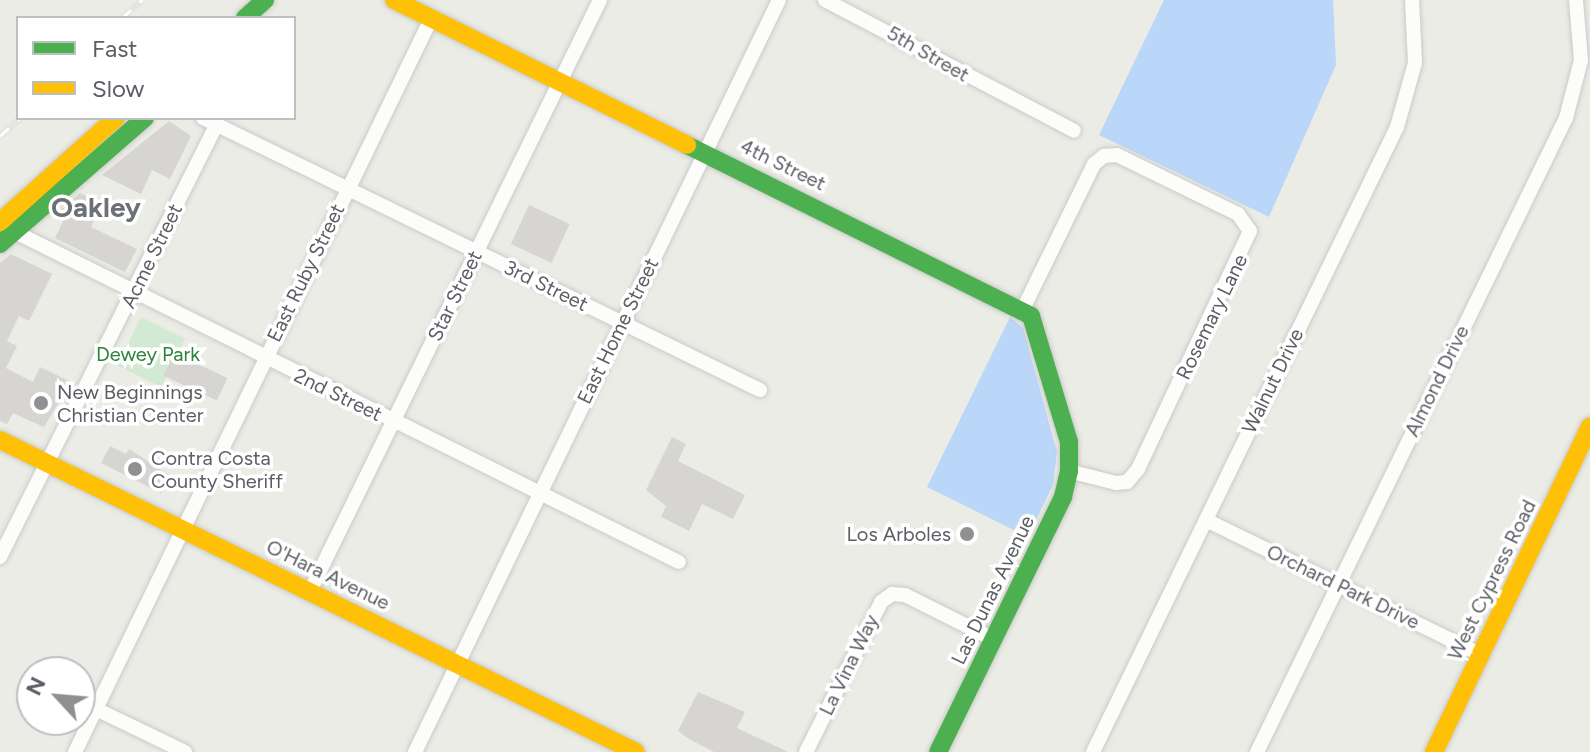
<!DOCTYPE html>
<style>
body{margin:0}
#map{position:relative;width:1590px;height:752px;overflow:hidden;background:#ecece6;font-family:Figtree,sans-serif}
div>[style]{position:absolute}
[style*='--x']{left:calc(var(--x)*1px);top:calc(var(--y)*1px);width:calc(var(--w)*1px);rotate:calc(var(--a)*1deg)}
.green>*{inset:0;background:#d2ead3;transform-origin:0 0}
.water>*{inset:0;background:#bad6f8}
.building>*{inset:0;background:#d6d5d1;transform-origin:0 0}
.roads{filter:drop-shadow(0 0 2px #c9cac8) drop-shadow(0 0 2px #c9cac8)}
.street>*{height:14px;margin:-7px;padding:0 7px;transform-origin:7px;border-radius:7px;background:#fcfcfb}
.fast>*{height:18px;margin:-9px;padding:0 9px;transform-origin:9px;border-radius:9px;background:#4caf50}
.slow>*{height:18px;margin:-9px;padding:0 9px;transform-origin:9px;border-radius:9px;background:#ffc107}
.rail>*{height:7px;margin-top:-3.5px;transform-origin:0;background:repeating-linear-gradient(90deg,#fff 0 12px,#e4e4e3 0 24px);box-sizing:border-box;border-block:2px solid #e4e4e3}
.dots>*{width:22px;height:22px;translate:-50% -50%;box-sizing:border-box;border:4px solid #fff;border-radius:50%}
span{translate:-50% -50%;white-space:nowrap;text-align:center;line-height:1.15;-webkit-text-stroke:7px #fff;paint-order:stroke}
.street-label{font-size:20px;color:#5b5f65}
.park-label{font-size:20px;color:#2d833b}
.poi-label{font-size:20px;color:#5b5f65}
.left{translate:0 -50%;text-align:left}
.right{translate:-100% -50%;text-align:right}
.district-label{font-size:28px;color:#6c7077;font-weight:700}
.legend{position:absolute;left:16px;top:16px;width:280px;height:104px;box-sizing:border-box;background:#fff;border:2px solid #bdbfc1;margin:0;padding:10px 14px;list-style:none;font-size:24px;color:#5b5f65}
.legend li{display:flex;align-items:center;gap:16px;height:40px}
.legend b{width:40px;border:2px solid #bdbfc1}
.north{position:absolute;left:16px;top:656px;width:80px;height:80px;box-sizing:border-box;background:#fff;border:2px solid #bdbfc1;border-radius:50%;rotate:296deg;font-size:22px;font-weight:700;line-height:32px;text-align:center;color:#5b5f65}
.north::after{content:'';display:block;margin:auto;width:28px;height:36px;background:#8e9092;clip-path:polygon(50% 0,100% 100%,50% 72%,0 100%)}
</style>
<div id="map">
<div class="green">
<div style="left:141px;top:317px;width:49px;height:54px;rotate:26deg"></div>
</div>
<div class="water">
<div style="clip-path:polygon(1164px 0,1333px 0,1336px 65px,1269px 217px,1099px 135px)"></div>
<div style="clip-path:polygon(1010px 317px,1023px 328px,1057px 452px,1053px 485px,1028px 537px,927px 487px)"></div>
</div>
<div class="building">
<div style="clip-path:polygon(169px 121px,191px 136px,170px 179px,152px 170px,141px 194px,102px 175px)"></div>
<div style="clip-path:polygon(80px 193px,102px 204px,91px 227px,137px 249px,125px 272px,55px 238px,66px 215px,60px 211px)"></div>
<div style="left:529px;top:205px;width:45px;height:43px;rotate:25deg"></div>
<div style="clip-path:polygon(11px 254px,52px 274px,29px 321px,19px 316px,7px 341px,17px 346px,6px 368px,33px 382px,40px 367px,71px 382px,44px 427px,13px 413px,7px 424px,0 421px,0 263px)"></div>
<div style="left:174px;top:353px;width:59px;height:25px;rotate:25deg"></div>
<div style="clip-path:polygon(672px 437px,686px 444px,678px 461px,745px 495px,733px 519px,702px 504px,689px 531px,661px 517px,666px 506px,646px 490px)"></div>
<div style="clip-path:polygon(110px 446px,126px 454px,129px 449px,169px 475px,161px 493px,101px 463px)"></div>
<div style="clip-path:polygon(698px 692px,745px 712px,737px 728px,788px 752px,714px 752px,689px 739px,678px 731px)"></div>
</div>
<div class="roads">
<div class="street">
<div style="--x:825;--y:0;--w:281;--a:27.7"></div>
<div style="--x:203;--y:118;--w:620;--a:26.03"></div>
<div style="--x:9;--y:229;--w:748;--a:26.43"></div>
<div style="--x:1023;--y:309;--w:161;--a:-63.9"></div>
<div style="--x:1094;--y:164;--w:13;--a:-39"></div>
<div style="--x:1104;--y:156;--w:13;--a:-4"></div>
<div style="--x:1117;--y:155;--w:135;--a:26"></div>
<div style="--x:1238;--y:214;--w:21;--a:55"></div>
<div style="--x:1250;--y:231;--w:263;--a:115.2"></div>
<div style="--x:1138;--y:469;--w:17;--a:130"></div>
<div style="--x:1127;--y:482;--w:11;--a:175"></div>
<div style="--x:1116;--y:483;--w:49;--a:-165.7"></div>
<div style="--x:1206;--y:520;--w:306;--a:26.1"></div>
<div style="--x:0;--y:557;--w:483;--a:-63.4"></div>
<div style="--x:310;--y:591;--w:658;--a:-63.86"></div>
<div style="--x:96;--y:709;--w:99;--a:25.8"></div>
<div style="--x:75;--y:752;--w:815;--a:-64.1"></div>
<div style="--x:415;--y:752;--w:835;--a:-64.17"></div>
<div style="--x:806;--y:752;--w:168;--a:-63.4"></div>
<div style="--x:881;--y:602;--w:14;--a:-36"></div>
<div style="--x:892;--y:594;--w:13;--a:4"></div>
<div style="--x:905;--y:595;--w:98;--a:26.6"></div>
<div style="--x:1093;--y:752;--w:695;--a:-64.06"></div>
<div style="--x:1397;--y:127;--w:66;--a:-74.3"></div>
<div style="--x:1415;--y:63;--w:63;--a:-92.7"></div>
<div style="--x:1257;--y:752;--w:705;--a:-64.02"></div>
<div style="--x:1566;--y:118;--w:60;--a:-75.5"></div>
<div style="--x:1581;--y:60;--w:60;--a:-94.8"></div>
</div>
<div class="fast">
<div style="--x:245;--y:18;--w:27;--a:-42"></div>
<div style="--x:687;--y:145;--w:384;--a:26.4"></div>
<div style="--x:1031;--y:316;--w:132;--a:73.2"></div>
<div style="--x:1069;--y:442;--w:29;--a:90"></div>
<div style="--x:1069;--y:471;--w:27;--a:103"></div>
<div style="--x:1063;--y:497;--w:284;--a:116.1"></div>
<div style="--x:0;--y:244;--w:192;--a:-41"></div>
</div>
<div class="slow">
<div style="--x:394;--y:0;--w:327;--a:26.3"></div>
<div style="--x:0;--y:222;--w:156;--a:-41.9"></div>
<div style="--x:0;--y:440;--w:708;--a:26.13"></div>
<div style="--x:1434;--y:752;--w:361;--a:-64.4"></div>
</div>
</div>
<div class="rail">
<div style="--x:122;--y:18;--w:27;--a:-42"></div>
<div style="--x:0;--y:136;--w:27;--a:-42"></div>
</div>
<div class="dots">
<div style="left:41px;top:403px;background:#8e9092"></div>
<div style="left:135px;top:469px;background:#8e9092"></div>
<div style="left:967px;top:534px;background:#8e9092"></div>
</div>
<div class="street-label">
<span style="left:928px;top:54px;rotate:30deg">5th Street</span>
<span style="left:783px;top:165px;rotate:26deg">4th Street</span>
<span style="left:152px;top:256px;rotate:-64deg">Acme Street</span>
<span style="left:306px;top:273px;rotate:-64deg">East Ruby Street</span>
<span style="left:546px;top:286px;rotate:26deg">3rd Street</span>
<span style="left:455px;top:296px;rotate:-64deg">Star Street</span>
<span style="left:1212px;top:317px;rotate:-64deg">Rosemary Lane</span>
<span style="left:618px;top:331px;rotate:-64deg">East Home Street</span>
<span style="left:1273px;top:381px;rotate:-64deg">Walnut Drive</span>
<span style="left:1437px;top:381px;rotate:-64deg">Almond Drive</span>
<span style="left:338px;top:395px;rotate:26deg">2nd Street</span>
<span style="left:328px;top:575px;rotate:26deg">O'Hara Avenue</span>
<span style="left:1492px;top:580px;rotate:-64deg">West Cypress Road</span>
<span style="left:1343px;top:587px;rotate:26deg">Orchard Park Drive</span>
<span style="left:993px;top:590px;rotate:-64deg">Las Dunas Avenue</span>
<span style="left:849px;top:665px;rotate:-64deg">La Vina Way</span>
</div>
<div class="park-label">
<span style="left:148px;top:354px">Dewey Park</span>
</div>
<div class="poi-label">
<span class="left" style="left:57px;top:404px">New Beginnings<br>Christian Center</span>
<span class="left" style="left:151px;top:470px">Contra Costa<br>County Sheriff</span>
<span class="right" style="left:951px;top:534px">Los Arboles</span>
</div>
<div class="district-label">
<span style="left:96px;top:207px">Oakley</span>
</div>
<ul class="legend">
<li><b style="height:10px;background:#4caf50"></b>Fast</li>
<li><b style="height:10px;background:#ffc107"></b>Slow</li>
</ul>
<div class="north">N</div>
</div>
